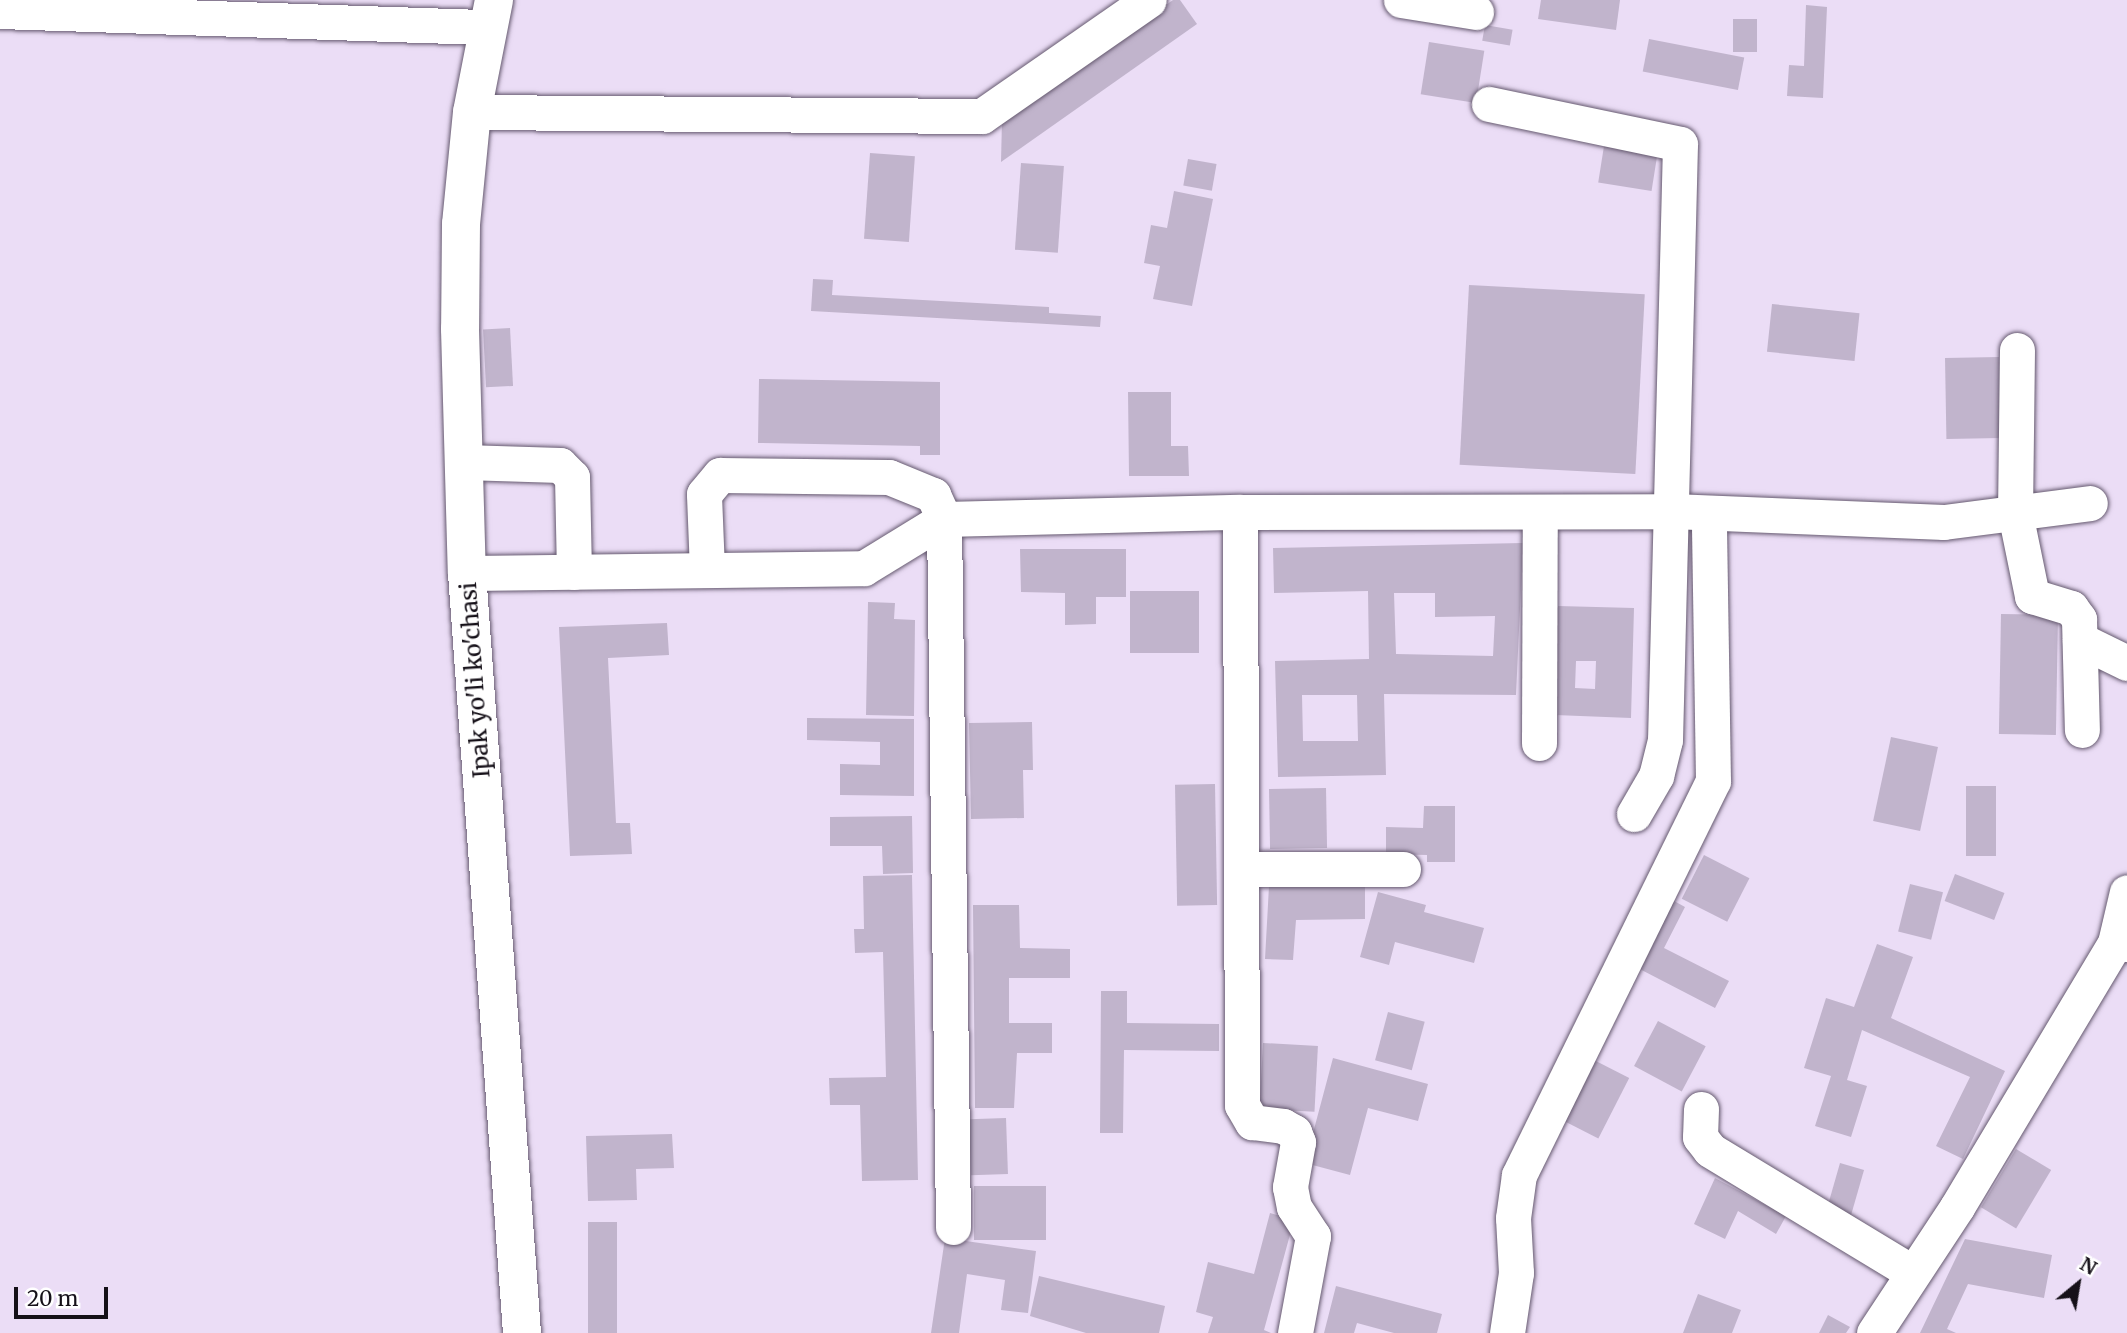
<!DOCTYPE html>
<style>
body{margin:0}
#map{position:relative;width:2127px;height:1333px;overflow:hidden;background:#ebddf6;font-family:Merriweather,serif}
div>[style]{position:absolute}
[style*='--x']{left:calc(var(--x)*1px);top:calc(var(--y)*1px);width:calc(var(--w)*1px);rotate:calc(var(--a)*1deg)}
.building>*{inset:0;background:#c1b4cc;transform-origin:0 0}
.roads{filter:drop-shadow(0 0 2px #65596f) drop-shadow(0 0 2px #65596f)}
.minor>*{height:35px;margin:-17.5px;padding:0 17.5px;transform-origin:17.5px;border-radius:17.5px;background:#fff}
.major>*{height:38px;margin:-19px;padding:0 19px;transform-origin:19px;border-radius:19px;background:#fff}
span{translate:-50% -50%;white-space:nowrap;text-align:center;line-height:1.15;-webkit-text-stroke:6px #fff;paint-order:stroke}
.street-label{font-size:23px;color:#151018}
.north{position:absolute;left:2043px;top:1249px;width:70px;height:70px;-webkit-text-stroke:5px #fff;paint-order:stroke;rotate:30deg;font-size:19px;font-weight:700;line-height:28px;text-align:center;color:#151018}
.north::after{content:'';display:block;margin:auto;width:24px;height:32px;background:#151018;clip-path:polygon(50% 0,100% 100%,50% 72%,0 100%)}
.scale{position:absolute;left:14px;top:1287px;width:94px;height:32px;box-sizing:border-box;border:4px solid #151018;border-top:0;padding-left:9px;font-size:21px;line-height:24px;white-space:nowrap;color:#151018;-webkit-text-stroke:5px #fff;paint-order:stroke}
</style>
<div id="map">
<div class="building">
<div style="clip-path:polygon(1173px 0,1180px 0,1197px 24px,1001px 162px,1002px 120px)"></div>
<div style="clip-path:polygon(1541px 0,1620px 0,1616px 30px,1538px 19px)"></div>
<div style="clip-path:polygon(1806px 5px,1827px 7px,1823px 98px,1787px 96px,1789px 65px,1804px 66px)"></div>
<div style="left:1733px;top:19px;width:24px;height:33px"></div>
<div style="left:1485px;top:25px;width:28px;height:16px;rotate:10deg"></div>
<div style="left:1649px;top:39px;width:97px;height:33px;rotate:11deg"></div>
<div style="left:1429px;top:42px;width:56px;height:53px;rotate:9deg"></div>
<div style="left:1604px;top:146px;width:54px;height:37px;rotate:9deg"></div>
<div style="left:870px;top:153px;width:45px;height:86px;rotate:4deg"></div>
<div style="left:1188px;top:159px;width:29px;height:27px;rotate:10deg"></div>
<div style="left:1021px;top:163px;width:43px;height:87px;rotate:4deg"></div>
<div style="clip-path:polygon(1174px 191px,1213px 199px,1192px 306px,1153px 299px,1160px 266px,1144px 263px,1151px 225px,1167px 228px)"></div>
<div style="clip-path:polygon(813px 279px,833px 280px,832px 295px,1049px 307px,1049px 313px,1101px 316px,1100px 327px,811px 311px)"></div>
<div style="left:1469px;top:285px;width:176px;height:180px;rotate:3deg"></div>
<div style="left:1772px;top:304px;width:88px;height:48px;rotate:6deg"></div>
<div style="left:510px;top:328px;width:58px;height:27px;rotate:87deg"></div>
<div style="left:1999px;top:357px;width:81px;height:54px;rotate:89deg"></div>
<div style="clip-path:polygon(759px 379px,940px 382px,940px 455px,920px 455px,920px 446px,758px 443px)"></div>
<div style="clip-path:polygon(1128px 392px,1171px 392px,1171px 446px,1188px 446px,1189px 476px,1129px 476px)"></div>
<div style="clip-path:polygon(evenodd,1523px 543px,1516px 695px,1384px 694px,1386px 775px,1278px 777px,1275px 661px,1369px 659px,1368px 591px,1274px 593px,1273px 548px,1523px 543px,1394px 593px,1435px 593px,1435px 617px,1495px 616px,1493px 656px,1396px 654px,1394px 593px,1523px 543px,1302px 695px,1357px 695px,1358px 741px,1303px 741px,1302px 695px)"></div>
<div style="clip-path:polygon(1020px 549px,1126px 549px,1126px 597px,1096px 597px,1096px 624px,1065px 625px,1065px 593px,1021px 592px)"></div>
<div style="left:1130px;top:591px;width:69px;height:62px"></div>
<div style="clip-path:polygon(868px 602px,895px 603px,894px 619px,915px 620px,914px 716px,866px 715px)"></div>
<div style="clip-path:polygon(evenodd,1558px 606px,1634px 608px,1631px 718px,1555px 715px,1558px 606px,1576px 661px,1596px 661px,1595px 689px,1575px 688px,1576px 661px)"></div>
<div style="left:2001px;top:614px;width:57px;height:120px;rotate:1deg"></div>
<div style="clip-path:polygon(667px 623px,669px 655px,608px 658px,616px 823px,630px 823px,632px 854px,570px 856px,559px 627px)"></div>
<div style="clip-path:polygon(807px 718px,914px 719px,914px 796px,840px 795px,840px 764px,880px 765px,880px 742px,807px 740px)"></div>
<div style="clip-path:polygon(1032px 722px,1033px 770px,1023px 770px,1024px 818px,971px 819px,969px 723px)"></div>
<div style="left:1891px;top:737px;width:48px;height:86px;rotate:12deg"></div>
<div style="left:1215px;top:784px;width:121px;height:40px;rotate:89deg"></div>
<div style="left:1966px;top:786px;width:30px;height:70px"></div>
<div style="left:1326px;top:788px;width:60px;height:57px;rotate:89deg"></div>
<div style="clip-path:polygon(1424px 806px,1455px 806px,1455px 862px,1427px 862px,1427px 855px,1386px 854px,1386px 827px,1423px 828px)"></div>
<div style="clip-path:polygon(912px 816px,913px 873px,883px 874px,882px 846px,830px 846px,830px 817px)"></div>
<div style="left:1704px;top:855px;width:51px;height:49px;rotate:27deg"></div>
<div style="left:1955px;top:874px;width:53px;height:29px;rotate:21deg"></div>
<div style="clip-path:polygon(912px 875px,918px 1180px,862px 1181px,860px 1105px,830px 1105px,829px 1078px,886px 1077px,883px 952px,855px 953px,854px 929px,864px 929px,863px 876px)"></div>
<div style="left:1910px;top:884px;width:34px;height:49px;rotate:14deg"></div>
<div style="clip-path:polygon(1365px 885px,1365px 919px,1296px 920px,1293px 960px,1265px 959px,1269px 886px)"></div>
<div style="clip-path:polygon(1378px 892px,1426px 905px,1424px 912px,1484px 928px,1474px 963px,1395px 942px,1389px 965px,1360px 957px)"></div>
<div style="clip-path:polygon(1665px 896px,1685px 907px,1664px 948px,1729px 981px,1715px 1008px,1630px 964px)"></div>
<div style="clip-path:polygon(973px 905px,1019px 905px,1020px 948px,1070px 949px,1070px 978px,1009px 978px,1009px 1023px,1052px 1023px,1052px 1053px,1017px 1053px,1014px 1108px,975px 1108px)"></div>
<div style="clip-path:polygon(1877px 944px,1913px 957px,1891px 1018px,2005px 1071px,1963px 1159px,1936px 1146px,1970px 1077px,1862px 1030px,1847px 1080px,1867px 1086px,1851px 1137px,1815px 1126px,1831px 1076px,1804px 1068px,1826px 998px,1854px 1007px)"></div>
<div style="clip-path:polygon(1101px 991px,1127px 991px,1127px 1023px,1219px 1024px,1219px 1051px,1124px 1050px,1123px 1133px,1100px 1133px)"></div>
<div style="left:1388px;top:1012px;width:38px;height:50px;rotate:15deg"></div>
<div style="left:1658px;top:1021px;width:54px;height:51px;rotate:28deg"></div>
<div style="left:1263px;top:1043px;width:55px;height:66px;rotate:3deg"></div>
<div style="clip-path:polygon(1333px 1058px,1428px 1084px,1418px 1121px,1368px 1108px,1350px 1175px,1305px 1163px)"></div>
<div style="left:1590px;top:1058px;width:44px;height:68px;rotate:27deg"></div>
<div style="left:1006px;top:1118px;width:56px;height:37px;rotate:88deg"></div>
<div style="clip-path:polygon(672px 1134px,674px 1168px,636px 1169px,637px 1200px,588px 1201px,586px 1136px)"></div>
<div style="left:2016px;top:1149px;width:41px;height:68px;rotate:31deg"></div>
<div style="left:1840px;top:1163px;width:25px;height:53px;rotate:16deg"></div>
<div style="clip-path:polygon(1715px 1178px,1786px 1216px,1776px 1234px,1738px 1211px,1725px 1239px,1694px 1224px)"></div>
<div style="left:974px;top:1186px;width:72px;height:54px"></div>
<div style="clip-path:polygon(1270px 1213px,1294px 1220px,1264px 1330px,1271px 1333px,1208px 1333px,1213px 1317px,1196px 1312px,1208px 1262px,1254px 1274px)"></div>
<div style="left:588px;top:1222px;width:29px;height:111px"></div>
<div style="clip-path:polygon(945px 1238px,1036px 1251px,1028px 1313px,1001px 1310px,1005px 1280px,967px 1274px,959px 1333px,931px 1333px)"></div>
<div style="clip-path:polygon(1965px 1239px,2052px 1255px,2044px 1298px,1968px 1284px,1947px 1329px,1956px 1333px,1920px 1333px)"></div>
<div style="clip-path:polygon(1039px 1276px,1165px 1306px,1159px 1333px,1086px 1333px,1030px 1316px)"></div>
<div style="clip-path:polygon(1336px 1286px,1442px 1314px,1437px 1333px,1394px 1333px,1357px 1323px,1354px 1333px,1324px 1333px)"></div>
<div style="clip-path:polygon(1698px 1294px,1741px 1310px,1732px 1333px,1683px 1333px)"></div>
<div style="clip-path:polygon(1828px 1315px,1850px 1327px,1846px 1333px,1819px 1333px)"></div>
</div>
<div class="roads">
<div class="minor">
<div style="--x:1401;--y:0;--w:76;--a:9.1"></div>
<div style="--x:0;--y:11;--w:487;--a:1.9"></div>
<div style="--x:1489;--y:104;--w:195;--a:11.8"></div>
<div style="--x:1680;--y:144;--w:596;--a:91.44"></div>
<div style="--x:1665;--y:740;--w:37;--a:104"></div>
<div style="--x:1656;--y:776;--w:44;--a:120.1"></div>
<div style="--x:472;--y:112;--w:510;--a:0.45"></div>
<div style="--x:982;--y:116;--w:203;--a:-34.8"></div>
<div style="--x:2017;--y:350;--w:163;--a:90.7"></div>
<div style="--x:2015;--y:513;--w:85;--a:78.4"></div>
<div style="--x:2032;--y:596;--w:41;--a:17.1"></div>
<div style="--x:2071;--y:608;--w:14;--a:54"></div>
<div style="--x:2079;--y:619;--w:111;--a:88.5"></div>
<div style="--x:464;--y:462;--w:96;--a:1.8"></div>
<div style="--x:560;--y:465;--w:17;--a:45"></div>
<div style="--x:572;--y:477;--w:95;--a:88.8"></div>
<div style="--x:1240;--y:512;--w:593;--a:89.81"></div>
<div style="--x:1242;--y:1105;--w:20;--a:60"></div>
<div style="--x:1252;--y:1122;--w:31;--a:7"></div>
<div style="--x:1283;--y:1126;--w:13;--a:29"></div>
<div style="--x:1294;--y:1132;--w:11;--a:68"></div>
<div style="--x:1298;--y:1142;--w:46;--a:100.1"></div>
<div style="--x:1290;--y:1187;--w:20;--a:79"></div>
<div style="--x:1294;--y:1207;--w:35;--a:57"></div>
<div style="--x:1313;--y:1236;--w:99;--a:100.5"></div>
<div style="--x:707;--y:570;--w:76;--a:-92.3"></div>
<div style="--x:704;--y:494;--w:25;--a:-50"></div>
<div style="--x:720;--y:475;--w:169;--a:0.7"></div>
<div style="--x:889;--y:477;--w:48;--a:22.2"></div>
<div style="--x:933;--y:495;--w:26;--a:65"></div>
<div style="--x:944;--y:519;--w:708;--a:89.27"></div>
<div style="--x:467;--y:573;--w:397;--a:-0.7"></div>
<div style="--x:864;--y:568;--w:94;--a:-31.5"></div>
<div style="--x:944;--y:519;--w:296;--a:-1.4"></div>
<div style="--x:1240;--y:512;--w:432;--a:-0.1"></div>
<div style="--x:1672;--y:511;--w:272;--a:2.3"></div>
<div style="--x:1944;--y:522;--w:147;--a:-7.4"></div>
<div style="--x:2080;--y:640;--w:52;--a:26.1"></div>
<div style="--x:1539;--y:743;--w:230;--a:-89.8"></div>
<div style="--x:1244;--y:869;--w:159;--a:0"></div>
<div style="--x:2115;--y:943;--w:52;--a:-76.8"></div>
<div style="--x:1701;--y:1109;--w:28;--a:92"></div>
<div style="--x:1700;--y:1137;--w:16;--a:52"></div>
<div style="--x:1710;--y:1150;--w:237;--a:31.2"></div>
<div style="--x:1507;--y:1333;--w:61;--a:-81.5"></div>
<div style="--x:1516;--y:1273;--w:55;--a:-93.1"></div>
<div style="--x:1513;--y:1218;--w:43;--a:-82.1"></div>
<div style="--x:1519;--y:1175;--w:439;--a:-63.8"></div>
<div style="--x:1713;--y:781;--w:268;--a:-90.9"></div>
<div style="--x:1874;--y:1333;--w:151;--a:-56.6"></div>
<div style="--x:1957;--y:1207;--w:308;--a:-59.1"></div>
<div style="--x:2115;--y:943;--w:12;--a:5"></div>
</div>
<div class="major">
<div style="--x:494;--y:0;--w:114;--a:101.1"></div>
<div style="--x:472;--y:112;--w:113;--a:95.6"></div>
<div style="--x:461;--y:224;--w:105;--a:90.5"></div>
<div style="--x:460;--y:329;--w:244;--a:88.4"></div>
<div style="--x:467;--y:573;--w:762;--a:85.86"></div>
</div>
</div>
<div class="street-label">
<span style="left:475px;top:680px;rotate:-94deg">Ipak yo'li ko'chasi</span>
</div>
<div class="north">N</div>
<div class="scale">20 m</div>
</div>
